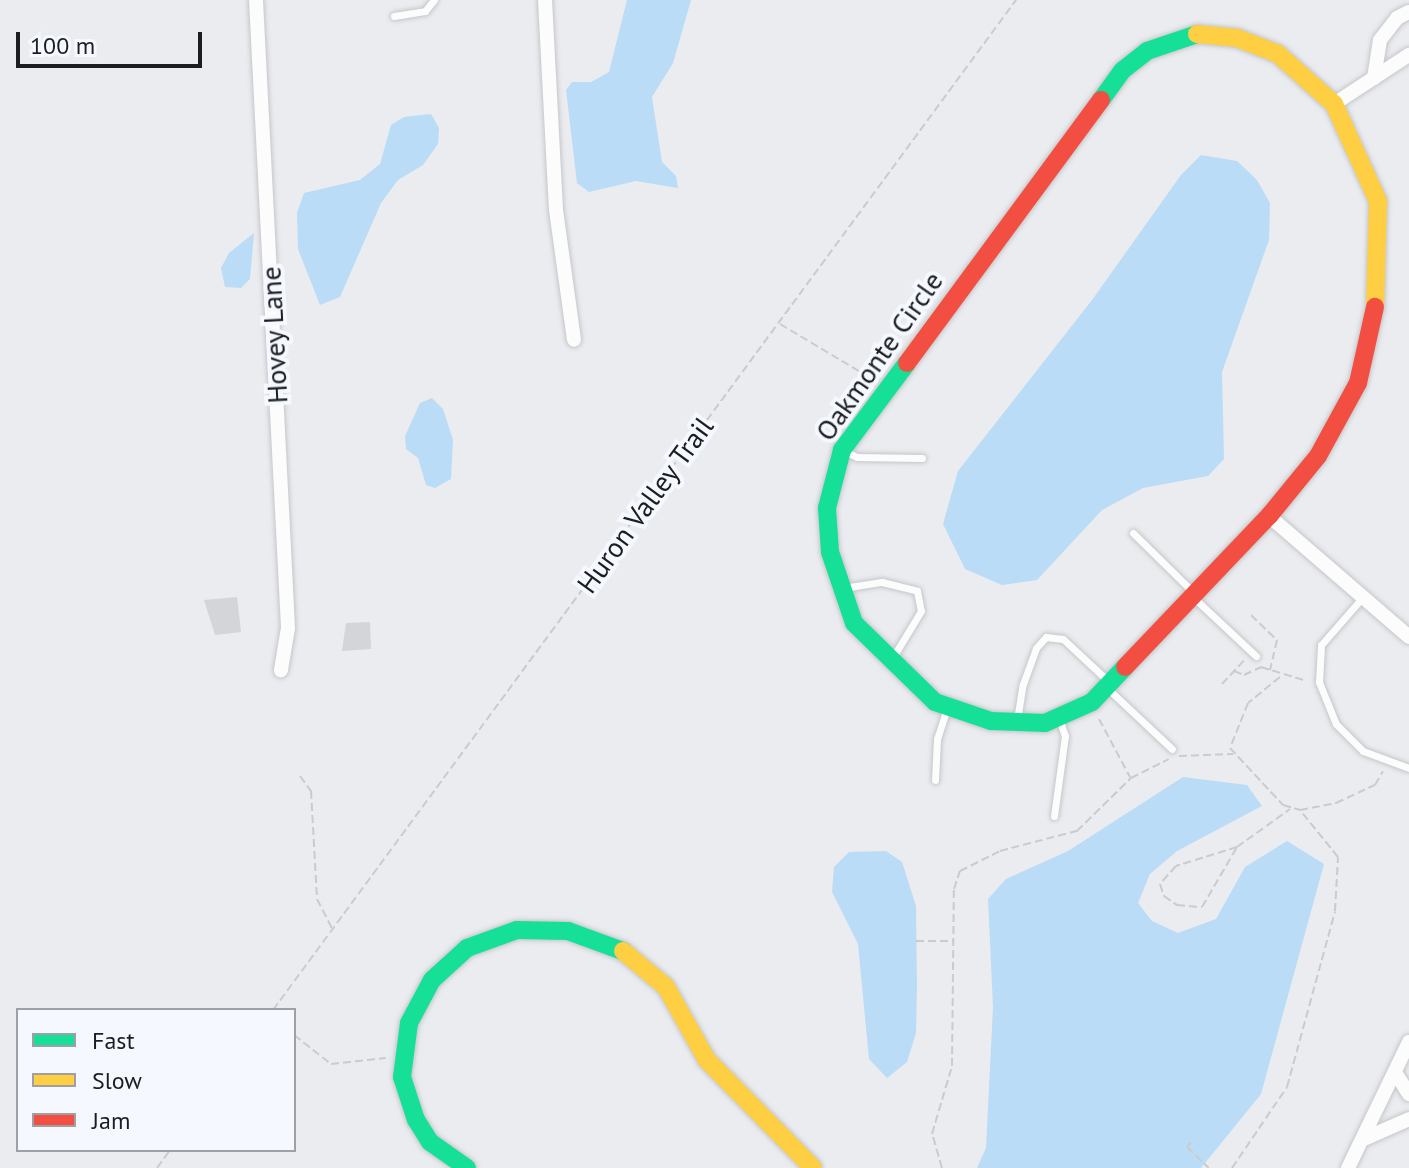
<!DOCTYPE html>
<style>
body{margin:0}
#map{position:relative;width:1409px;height:1168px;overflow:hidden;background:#eaecef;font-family:"PT Sans",sans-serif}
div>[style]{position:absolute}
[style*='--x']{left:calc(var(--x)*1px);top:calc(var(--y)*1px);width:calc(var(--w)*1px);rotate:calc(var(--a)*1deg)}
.water>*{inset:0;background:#badcf7}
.building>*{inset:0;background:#d4d5d8}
.path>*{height:2px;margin-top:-1px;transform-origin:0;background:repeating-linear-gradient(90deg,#cbcbcc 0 8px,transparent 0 12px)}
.roads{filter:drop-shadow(0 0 2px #c5c7ca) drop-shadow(0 0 2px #c5c7ca)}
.lane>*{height:7px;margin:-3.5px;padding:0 3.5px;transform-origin:3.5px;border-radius:3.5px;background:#fcfcfd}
.street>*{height:14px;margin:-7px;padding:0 7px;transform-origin:7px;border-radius:7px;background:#fcfcfd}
.fast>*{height:18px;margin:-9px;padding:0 9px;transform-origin:9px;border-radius:9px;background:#16e098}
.slow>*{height:18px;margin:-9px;padding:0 9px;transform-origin:9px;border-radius:9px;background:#ffcf43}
.jam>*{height:18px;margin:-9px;padding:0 9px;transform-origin:9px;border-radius:9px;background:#f24e42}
span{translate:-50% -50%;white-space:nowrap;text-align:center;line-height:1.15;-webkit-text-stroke:8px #f5f8fe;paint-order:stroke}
.street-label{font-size:28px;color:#1c1d20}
.legend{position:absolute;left:16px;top:1008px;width:280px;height:144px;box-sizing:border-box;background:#f5f8fe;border:2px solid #9ea0a5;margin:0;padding:10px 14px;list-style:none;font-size:24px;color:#1c1d20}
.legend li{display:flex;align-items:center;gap:16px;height:40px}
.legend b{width:40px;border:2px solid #9ea0a5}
.scale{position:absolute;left:16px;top:32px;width:186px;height:36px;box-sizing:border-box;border:4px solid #1c1d20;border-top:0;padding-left:10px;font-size:24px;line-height:28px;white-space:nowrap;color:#1c1d20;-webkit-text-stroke:6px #f5f8fe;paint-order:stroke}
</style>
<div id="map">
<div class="water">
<div style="clip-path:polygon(627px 0,691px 0,673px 63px,652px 97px,662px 162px,676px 176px,678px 188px,636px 181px,589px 192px,577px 183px,566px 90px,572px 82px,591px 82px,609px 72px)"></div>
<div style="clip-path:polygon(431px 114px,439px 128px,438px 144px,423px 165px,398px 180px,381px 203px,340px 297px,320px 305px,298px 249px,297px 213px,304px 193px,360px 180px,380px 164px,391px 125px,404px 117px)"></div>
<div style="clip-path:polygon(1201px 155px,1237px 161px,1257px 180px,1270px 203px,1269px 240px,1222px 372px,1224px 459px,1208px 476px,1143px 488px,1102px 510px,1037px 580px,1002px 585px,965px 569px,943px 524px,958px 471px,1092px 300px,1181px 175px)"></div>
<div style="clip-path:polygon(254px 233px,250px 279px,241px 288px,225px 287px,221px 268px,229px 253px)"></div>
<div style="clip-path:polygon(432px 398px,443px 409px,453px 440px,451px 479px,435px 488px,426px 485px,418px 458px,406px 449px,405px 436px,420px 403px)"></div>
<div style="clip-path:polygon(1183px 777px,1247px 785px,1262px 806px,1177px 851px,1150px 874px,1138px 903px,1152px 921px,1178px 933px,1216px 919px,1245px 867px,1287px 841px,1324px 864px,1261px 1094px,1201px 1168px,977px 1168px,986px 1148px,993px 1007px,988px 899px,1006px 879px,1068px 851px)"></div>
<div style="clip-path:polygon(886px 851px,902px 862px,916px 906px,917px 986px,916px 1033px,907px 1062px,887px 1078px,869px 1059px,858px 944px,832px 892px,834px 867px,849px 852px)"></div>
</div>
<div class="building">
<div style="clip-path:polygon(237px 597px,241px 632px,215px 635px,204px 600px)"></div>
<div style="clip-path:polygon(370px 622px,371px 649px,342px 651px,346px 623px)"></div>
</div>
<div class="path">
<div style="--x:780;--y:324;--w:109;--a:30.8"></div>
<div style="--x:1251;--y:615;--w:36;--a:44"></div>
<div style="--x:1277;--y:640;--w:31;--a:103"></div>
<div style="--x:1234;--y:671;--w:11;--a:22"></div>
<div style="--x:1244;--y:675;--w:19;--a:-25"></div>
<div style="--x:1261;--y:667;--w:48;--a:16.9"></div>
<div style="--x:1280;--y:677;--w:41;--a:140.9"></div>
<div style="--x:1248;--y:703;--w:48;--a:111.8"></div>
<div style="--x:1230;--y:748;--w:78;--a:47.1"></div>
<div style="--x:1283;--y:805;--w:18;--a:16"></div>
<div style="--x:1300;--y:810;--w:37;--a:-11"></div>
<div style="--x:1336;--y:803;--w:43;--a:-24.8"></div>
<div style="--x:1375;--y:785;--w:16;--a:-60"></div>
<div style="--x:1222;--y:684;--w:34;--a:-47"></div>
<div style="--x:1099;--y:719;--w:66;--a:61.9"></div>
<div style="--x:1179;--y:756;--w:54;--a:-2.1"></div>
<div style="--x:300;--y:776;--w:19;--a:54"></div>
<div style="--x:311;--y:791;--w:108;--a:86.8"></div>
<div style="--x:317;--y:899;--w:34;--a:63"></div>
<div style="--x:1237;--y:847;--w:64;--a:162.7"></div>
<div style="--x:1176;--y:866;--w:24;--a:132"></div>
<div style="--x:1160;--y:884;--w:13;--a:72"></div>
<div style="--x:1164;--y:896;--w:16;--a:35"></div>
<div style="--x:1177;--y:905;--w:25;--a:5"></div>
<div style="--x:1202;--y:907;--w:69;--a:-59.7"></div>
<div style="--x:1237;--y:847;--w:65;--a:-35.6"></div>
<div style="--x:916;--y:941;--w:37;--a:0"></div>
<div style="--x:273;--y:1010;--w:1254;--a:-53.66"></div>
<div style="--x:294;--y:1035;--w:47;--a:38.1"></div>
<div style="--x:331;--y:1064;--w:55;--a:-6.2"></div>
<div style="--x:1191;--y:1142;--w:6;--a:129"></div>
<div style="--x:1187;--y:1147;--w:30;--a:44"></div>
<div style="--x:157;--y:1168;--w:22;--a:-54"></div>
<div style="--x:942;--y:1168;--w:35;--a:-106"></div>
<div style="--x:932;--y:1134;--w:71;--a:-73.6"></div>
<div style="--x:952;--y:1066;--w:177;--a:-89.4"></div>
<div style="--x:954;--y:889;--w:19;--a:-72"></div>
<div style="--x:960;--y:871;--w:45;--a:-26.6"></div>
<div style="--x:1000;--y:851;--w:80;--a:-14.6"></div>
<div style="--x:1077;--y:831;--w:76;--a:-44.5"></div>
<div style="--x:1131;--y:778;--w:42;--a:-26.6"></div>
<div style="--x:1232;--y:1168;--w:98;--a:-55.8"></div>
<div style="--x:1287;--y:1087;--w:182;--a:-74.7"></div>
<div style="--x:1335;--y:911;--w:54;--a:-86.8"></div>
<div style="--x:1338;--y:857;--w:60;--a:-129"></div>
</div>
<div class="roads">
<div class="lane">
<div style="--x:394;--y:16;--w:31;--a:-9"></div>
<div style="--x:425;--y:11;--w:14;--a:-51"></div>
<div style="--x:844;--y:451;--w:14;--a:25"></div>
<div style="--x:857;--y:457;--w:65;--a:0.9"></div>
<div style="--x:1133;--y:533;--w:86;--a:44.5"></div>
<div style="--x:843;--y:588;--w:39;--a:-9"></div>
<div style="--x:882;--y:582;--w:36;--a:14"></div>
<div style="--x:917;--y:591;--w:20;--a:79"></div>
<div style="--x:921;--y:611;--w:54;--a:121.3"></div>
<div style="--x:1194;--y:598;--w:85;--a:43.1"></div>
<div style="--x:1362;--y:598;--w:62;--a:131.1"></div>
<div style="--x:1321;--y:645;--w:37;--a:93"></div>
<div style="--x:1319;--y:682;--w:45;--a:68"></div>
<div style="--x:1336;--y:724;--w:38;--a:45"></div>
<div style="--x:1363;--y:751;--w:49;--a:20.3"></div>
<div style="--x:1107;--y:688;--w:89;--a:43.2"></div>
<div style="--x:1017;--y:720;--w:36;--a:-81"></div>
<div style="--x:1023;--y:684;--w:38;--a:-70"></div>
<div style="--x:1036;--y:648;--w:15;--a:-48"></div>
<div style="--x:1046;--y:637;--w:17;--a:7"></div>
<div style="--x:1063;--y:639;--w:60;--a:43"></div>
<div style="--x:935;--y:780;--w:41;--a:-87.2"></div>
<div style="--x:937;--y:739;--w:33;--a:-72"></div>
<div style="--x:1054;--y:816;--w:81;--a:-82.2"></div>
<div style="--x:1065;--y:736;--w:18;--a:-109"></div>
</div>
<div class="street">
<div style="--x:256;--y:0;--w:629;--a:87.08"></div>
<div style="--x:288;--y:628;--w:43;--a:99.5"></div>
<div style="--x:545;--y:0;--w:210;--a:87"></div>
<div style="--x:556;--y:210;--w:131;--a:82.1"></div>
<div style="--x:1374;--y:78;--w:38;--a:-81"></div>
<div style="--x:1380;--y:40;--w:28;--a:-52"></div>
<div style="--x:1397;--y:18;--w:13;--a:-27"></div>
<div style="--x:1334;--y:104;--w:90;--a:-33.2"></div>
<div style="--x:1269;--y:516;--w:185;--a:40.8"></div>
<div style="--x:1396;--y:1074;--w:24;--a:57"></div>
<div style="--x:1366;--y:1138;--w:47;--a:-23.8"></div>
<div style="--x:1348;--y:1168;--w:140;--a:-64.2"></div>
</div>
<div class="fast">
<div style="--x:1101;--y:100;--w:37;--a:-54"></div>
<div style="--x:1123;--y:70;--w:31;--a:-38"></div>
<div style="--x:1147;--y:51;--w:53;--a:-18.8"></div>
<div style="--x:907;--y:363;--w:109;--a:126.8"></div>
<div style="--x:842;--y:450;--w:60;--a:104.5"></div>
<div style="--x:827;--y:508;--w:44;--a:86.1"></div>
<div style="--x:830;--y:552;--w:75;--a:71.3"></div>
<div style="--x:854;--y:623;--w:113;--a:44.3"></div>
<div style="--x:935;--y:702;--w:59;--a:18.7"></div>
<div style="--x:991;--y:721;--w:54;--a:2.1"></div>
<div style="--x:1045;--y:723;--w:51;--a:-24.1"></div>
<div style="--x:1092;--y:702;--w:48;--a:-46.7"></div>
<div style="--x:467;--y:1168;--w:45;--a:-144.9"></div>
<div style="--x:430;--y:1142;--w:26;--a:-122"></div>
<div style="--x:416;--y:1120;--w:45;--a:-108"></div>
<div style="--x:402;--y:1077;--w:54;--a:-82.6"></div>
<div style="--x:409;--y:1023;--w:49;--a:-61.9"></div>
<div style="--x:432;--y:980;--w:47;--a:-42.4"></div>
<div style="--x:467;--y:948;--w:53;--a:-19.8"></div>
<div style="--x:517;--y:930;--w:51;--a:1.1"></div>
<div style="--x:568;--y:931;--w:59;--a:20"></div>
</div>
<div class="slow">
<div style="--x:1197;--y:34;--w:40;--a:5.7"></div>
<div style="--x:1237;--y:38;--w:44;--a:21.3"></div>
<div style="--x:1278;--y:54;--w:75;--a:41.8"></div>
<div style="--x:1334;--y:104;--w:107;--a:65.6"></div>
<div style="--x:1378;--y:201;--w:106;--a:91.6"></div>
<div style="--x:623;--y:951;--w:56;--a:39.9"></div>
<div style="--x:666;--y:987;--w:84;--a:60.7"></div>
<div style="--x:707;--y:1060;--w:151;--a:45.5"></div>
</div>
<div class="jam">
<div style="--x:907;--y:363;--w:327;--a:-53.6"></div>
<div style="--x:1125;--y:667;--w:209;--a:-46.4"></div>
<div style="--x:1269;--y:516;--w:77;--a:-50.8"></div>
<div style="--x:1318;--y:456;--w:83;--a:-61.3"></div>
<div style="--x:1358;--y:383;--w:78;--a:-77.4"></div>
</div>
</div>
<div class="street-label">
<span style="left:274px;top:335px;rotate:-93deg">Hovey Lane</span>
<span style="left:879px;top:356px;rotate:-55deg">Oakmonte Circle</span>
<span style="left:645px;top:505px;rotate:-54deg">Huron Valley Trail</span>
</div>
<ul class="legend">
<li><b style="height:10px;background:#16e098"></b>Fast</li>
<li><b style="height:10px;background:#ffcf43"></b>Slow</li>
<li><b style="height:10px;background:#f24e42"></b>Jam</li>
</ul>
<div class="scale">100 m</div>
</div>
